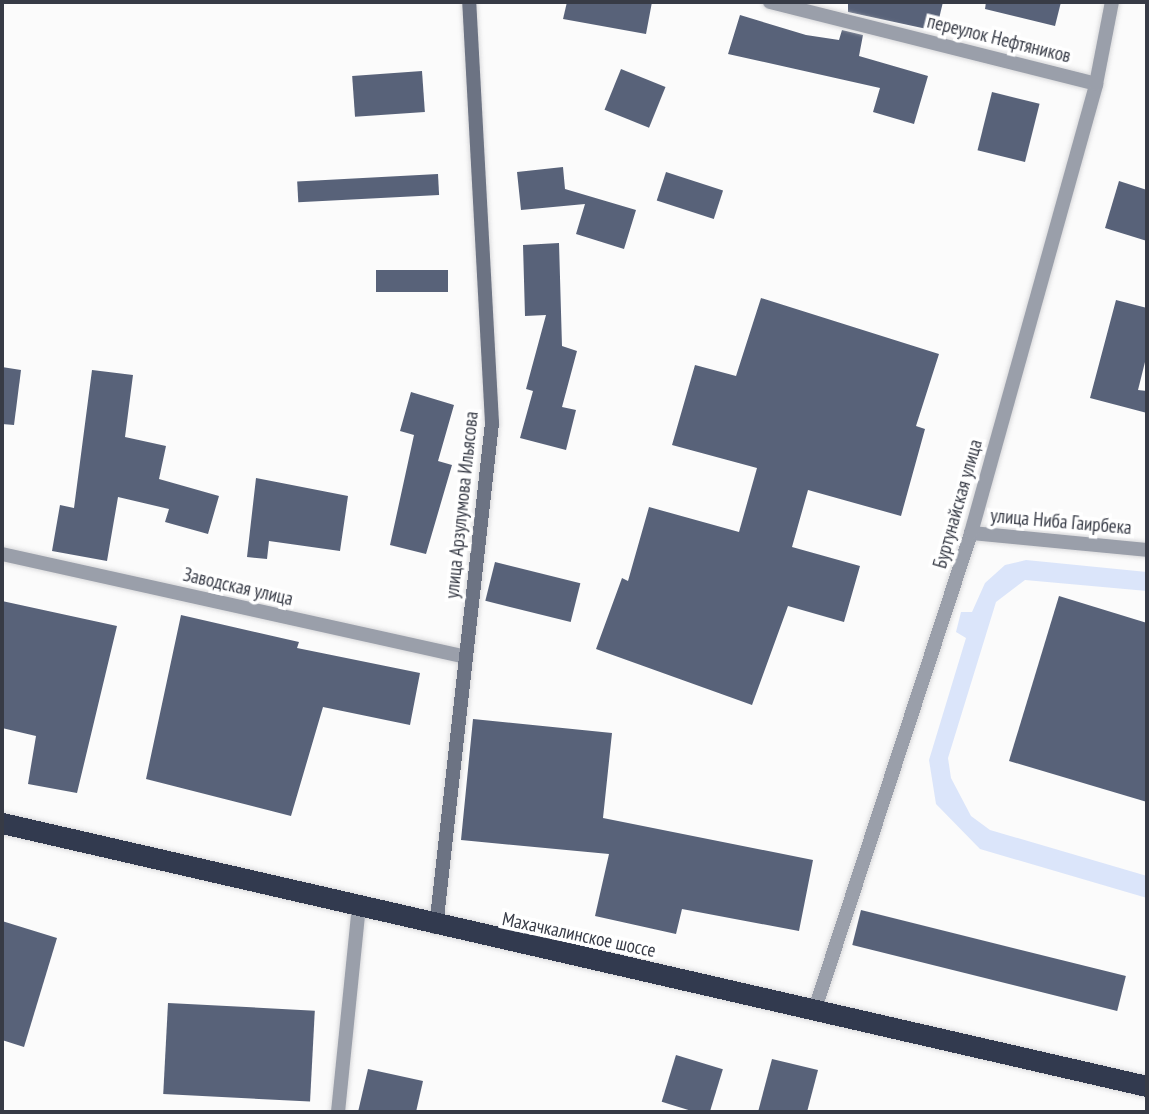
<!DOCTYPE html>
<meta charset="utf-8">
<style>
body{margin:0}
#map{position:relative;width:1149px;height:1114px;overflow:hidden;background:#fbfbfb;font-family:"PT Sans Narrow",sans-serif}
div>[style]{position:absolute}
[style*='--x']{left:calc(var(--x)*1px);top:calc(var(--y)*1px);width:calc(var(--w)*1px);rotate:calc(var(--a)*1deg)}
.green>*{inset:0;background:#dbe5fa}
.building>*{inset:0;background:#586279;transform-origin:0 0}
.roads{filter:drop-shadow(0 0 2px #d8d8da) drop-shadow(0 0 2px #d8d8da)}
.street>*{height:14px;margin:-7px;padding:0 7px;transform-origin:7px;border-radius:7px;background:#9a9faa}
.secondary>*{height:14px;margin:-7px;padding:0 7px;transform-origin:7px;border-radius:7px;background:#6c7383}
.highway>*{height:21px;margin:-10.5px;padding:0 10.5px;transform-origin:10.5px;border-radius:10.5px;background:#323a4f}
span{translate:-50% -50%;white-space:nowrap;text-align:center;line-height:1.15;-webkit-text-stroke:7px #fff;paint-order:stroke}
.street-label{font-size:19px;color:#373b46}
.frame{position:absolute;inset:0;border:4px solid #373b46;pointer-events:none}
</style>
<div id="map">
<div class="green">
<div style="clip-path:polygon(1026px 560px,1147px 572px,1147px 591px,1025px 580px,996px 602px,948px 758px,951px 778px,971px 816px,990px 830px,1147px 876px,1147px 898px,980px 849px,936px 804px,929px 760px,966px 638px,956px 632px,961px 612px,972px 612px,985px 583px,1005px 565px)"></div>
</div>
<div class="building">
<div style="clip-path:polygon(567px 2px,652px 2px,646px 34px,563px 19px)"></div>
<div style="clip-path:polygon(848px 2px,943px 2px,936px 31px,848px 12px)"></div>
<div style="clip-path:polygon(986px 2px,1061px 2px,1055px 26px,985px 9px)"></div>
<div style="clip-path:polygon(740px 15px,806px 35px,839px 40px,842px 30px,863px 35px,859px 56px,928px 76px,914px 124px,873px 112px,880px 88px,728px 54px)"></div>
<div style="left:621px;top:69px;width:48px;height:44px;rotate:22deg"></div>
<div style="left:422px;top:71px;width:41px;height:70px;rotate:86deg"></div>
<div style="left:992px;top:92px;width:49px;height:60px;rotate:14deg"></div>
<div style="clip-path:polygon(563px 167px,565px 189px,636px 210px,624px 249px,576px 234px,585px 204px,521px 210px,517px 172px)"></div>
<div style="left:666px;top:172px;width:60px;height:30px;rotate:18deg"></div>
<div style="left:438px;top:174px;width:21px;height:141px;rotate:87deg"></div>
<div style="clip-path:polygon(1119px 181px,1147px 190px,1147px 241px,1105px 228px)"></div>
<div style="clip-path:polygon(559px 243px,562px 346px,577px 351px,562px 407px,576px 410px,566px 450px,520px 438px,533px 391px,526px 389px,546px 315px,525px 316px,523px 245px)"></div>
<div style="left:448px;top:270px;width:22px;height:72px;rotate:90deg"></div>
<div style="clip-path:polygon(761px 298px,939px 354px,916px 426px,925px 429px,901px 516px,808px 490px,792px 547px,860px 566px,844px 622px,788px 606px,752px 705px,596px 649px,622px 578px,628px 581px,649px 507px,739px 532px,757px 468px,672px 445px,695px 365px,736px 376px)"></div>
<div style="clip-path:polygon(1116px 300px,1147px 308px,1147px 354px,1138px 390px,1147px 391px,1147px 413px,1090px 398px)"></div>
<div style="clip-path:polygon(2px 367px,21px 370px,14px 425px,2px 424px)"></div>
<div style="clip-path:polygon(92px 370px,133px 375px,125px 437px,166px 446px,159px 479px,219px 496px,208px 534px,165px 522px,169px 509px,118px 497px,107px 561px,52px 551px,60px 505px,74px 508px)"></div>
<div style="clip-path:polygon(411px 392px,454px 405px,438px 461px,452px 465px,426px 554px,390px 545px,414px 435px,400px 431px)"></div>
<div style="clip-path:polygon(256px 478px,348px 496px,340px 551px,269px 541px,267px 559px,247px 557px)"></div>
<div style="left:495px;top:562px;width:88px;height:40px;rotate:14deg"></div>
<div style="clip-path:polygon(1059px 596px,1147px 623px,1147px 802px,1009px 761px)"></div>
<div style="clip-path:polygon(2px 601px,117px 626px,77px 793px,28px 784px,36px 736px,2px 728px)"></div>
<div style="clip-path:polygon(181px 615px,299px 642px,297px 648px,420px 673px,410px 725px,323px 707px,291px 816px,146px 779px)"></div>
<div style="clip-path:polygon(473px 719px,612px 733px,603px 818px,813px 860px,799px 931px,682px 909px,676px 934px,595px 916px,609px 854px,461px 840px)"></div>
<div style="left:861px;top:910px;width:273px;height:36px;rotate:14deg"></div>
<div style="clip-path:polygon(2px 921px,57px 938px,24px 1047px,2px 1040px)"></div>
<div style="left:168px;top:1003px;width:147px;height:91px;rotate:3deg"></div>
<div style="left:676px;top:1055px;width:49px;height:49px;rotate:17deg"></div>
<div style="clip-path:polygon(772px 1059px,818px 1070px,807px 1112px,758px 1112px)"></div>
<div style="clip-path:polygon(368px 1069px,423px 1081px,416px 1112px,358px 1112px)"></div>
</div>
<div class="roads">
<div class="street">
<div style="--x:770;--y:2;--w:336;--a:14.1"></div>
<div style="--x:971;--y:533;--w:177;--a:5.5"></div>
<div style="--x:2;--y:554;--w:475;--a:12.5"></div>
<div style="--x:815;--y:1009;--w:501;--a:-71.85"></div>
<div style="--x:971;--y:533;--w:466;--a:-74.4"></div>
<div style="--x:1096;--y:84;--w:84;--a:-79"></div>
<div style="--x:338;--y:1112;--w:206;--a:-84.2"></div>
</div>
<div class="secondary">
<div style="--x:436;--y:927;--w:507;--a:-83.66"></div>
<div style="--x:492;--y:423;--w:422;--a:-93.1"></div>
</div>
<div class="highway">
<div style="--x:2;--y:823;--w:1175;--a:12.94"></div>
</div>
</div>
<div class="street-label">
<span style="left:999px;top:39px;rotate:14deg">переулок Нефтяников</span>
<span style="left:958px;top:504px;rotate:-74deg">Буртунайская улица</span>
<span style="left:462px;top:505px;rotate:-84deg">улица Арзулумова Ильясова</span>
<span style="left:1061px;top:522px;rotate:5deg">улица Ниба Гаирбека</span>
<span style="left:238px;top:587px;rotate:13deg">Заводская улица</span>
<span style="left:579px;top:935px;rotate:12deg">Махачкалинское шоссе</span>
</div>
<div class="frame"></div>
</div>
